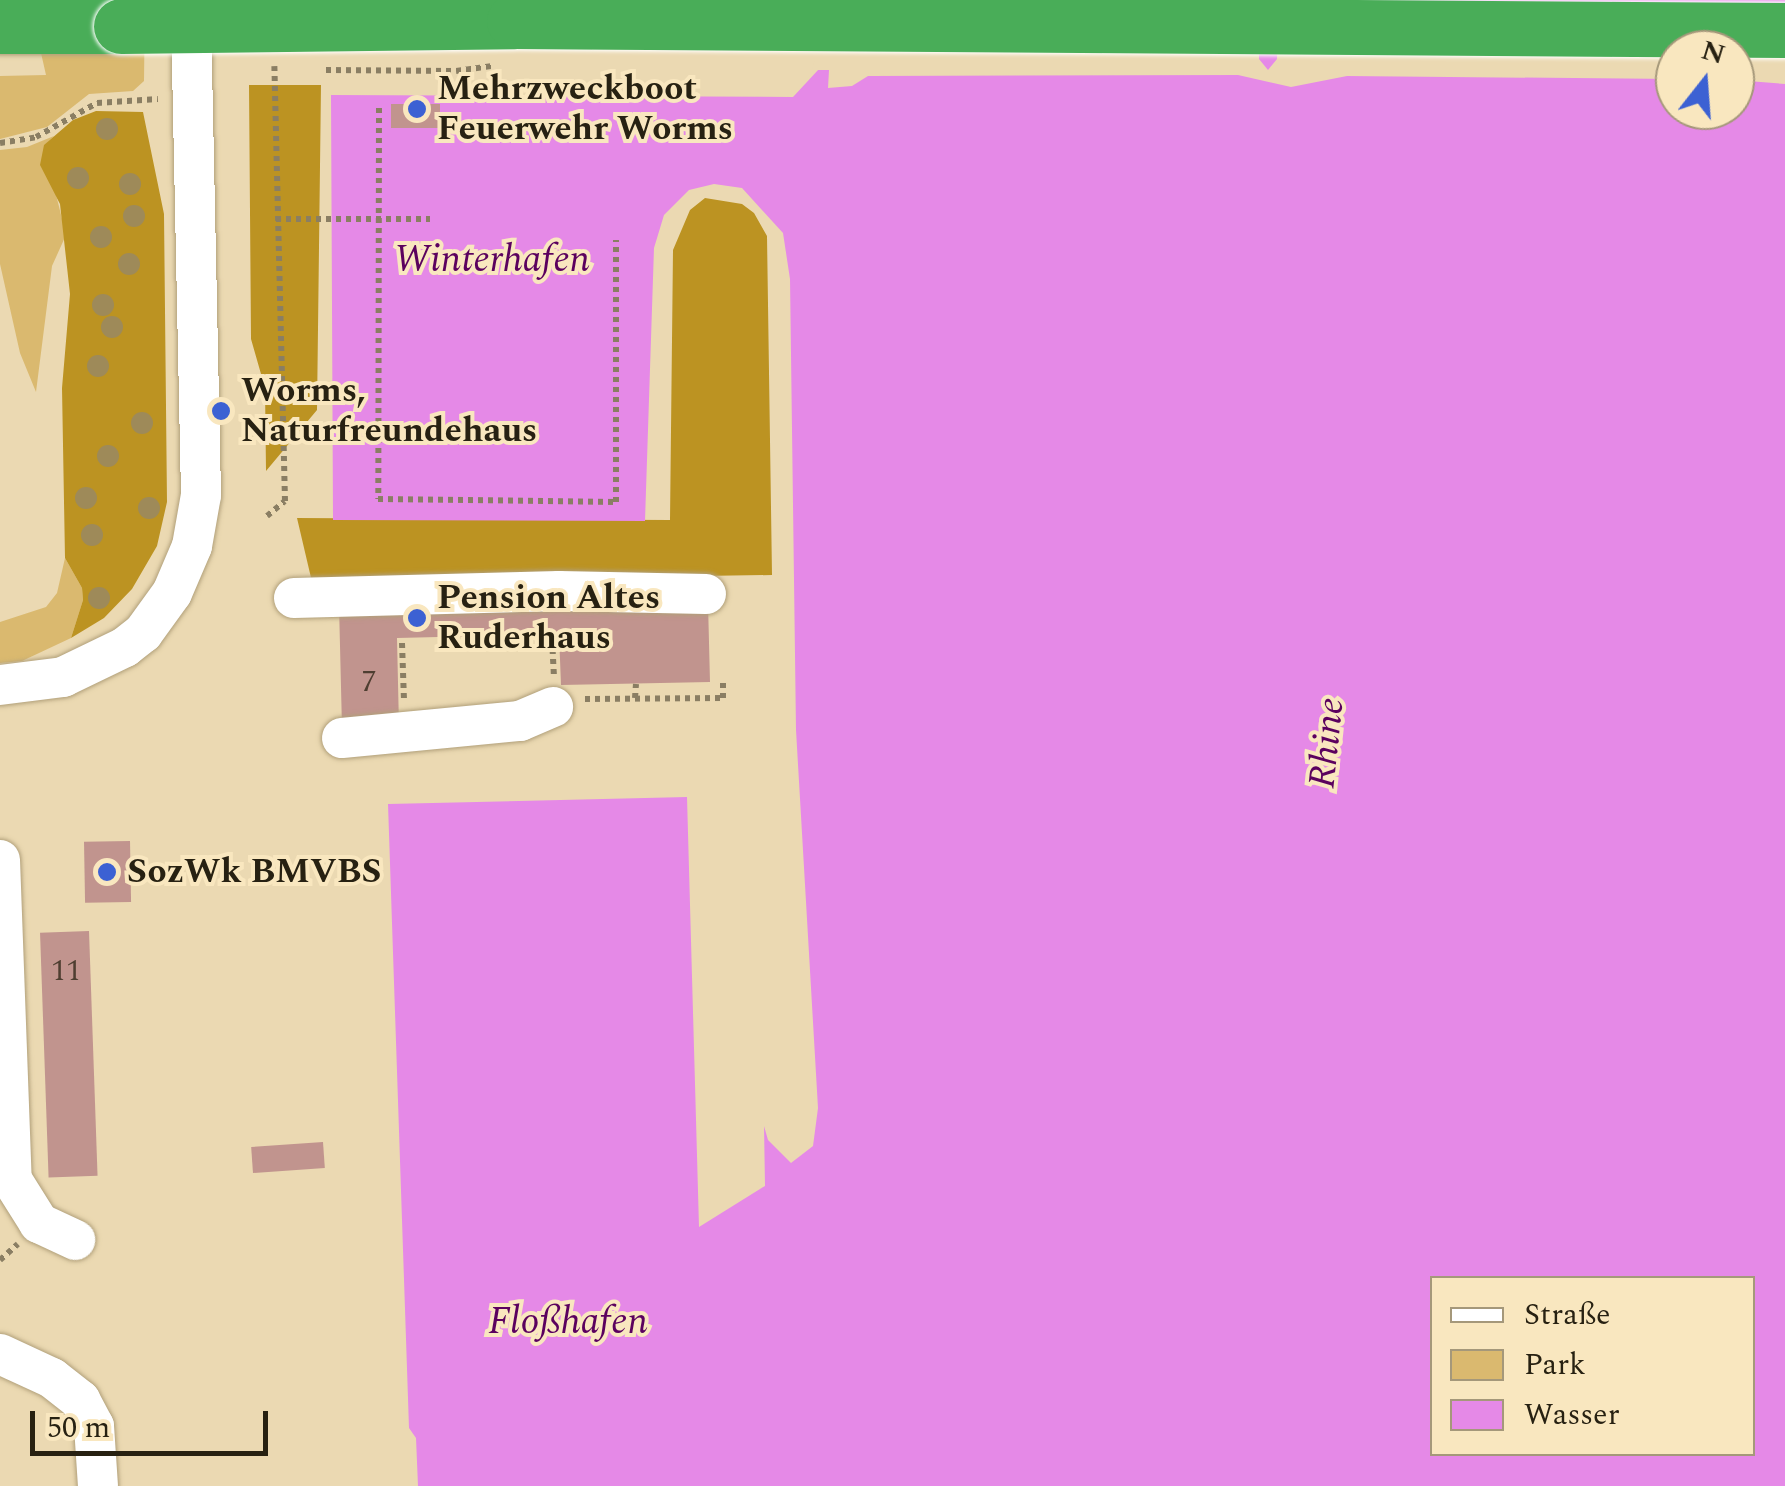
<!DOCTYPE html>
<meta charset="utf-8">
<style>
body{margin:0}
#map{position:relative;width:1785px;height:1486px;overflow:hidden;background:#ebd9b2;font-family:Spectral,serif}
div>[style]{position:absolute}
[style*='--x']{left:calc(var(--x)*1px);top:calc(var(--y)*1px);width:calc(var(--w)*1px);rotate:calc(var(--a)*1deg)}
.green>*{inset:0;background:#dab96f}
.forest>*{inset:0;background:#bc9322}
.water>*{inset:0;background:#e589e7}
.pier>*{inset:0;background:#ebd9b2}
.building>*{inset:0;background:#c1948e;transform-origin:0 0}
.path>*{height:6px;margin-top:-3px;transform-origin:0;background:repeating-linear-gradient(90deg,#8a7e63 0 5px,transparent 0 10px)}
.roads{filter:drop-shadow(0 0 2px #b1a07a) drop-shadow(0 0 2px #b1a07a)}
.minor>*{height:40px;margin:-20px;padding:0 20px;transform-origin:20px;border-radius:20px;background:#fff}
.highway>*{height:55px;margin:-27.5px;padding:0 27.5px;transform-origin:27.5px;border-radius:27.5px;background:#49ad58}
.path-bridge>*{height:6px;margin-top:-3px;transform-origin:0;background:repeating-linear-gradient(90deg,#8a7e63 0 5px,transparent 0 10px)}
.bridges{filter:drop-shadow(0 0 2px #fff) drop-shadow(0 0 2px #fff)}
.highway-bridge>*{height:55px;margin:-27.5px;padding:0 27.5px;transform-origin:27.5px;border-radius:27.5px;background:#49ad58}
.trees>*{width:22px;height:22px;margin:-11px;border-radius:50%;background:#9e8a59}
.dots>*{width:28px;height:28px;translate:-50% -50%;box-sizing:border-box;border:5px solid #f9e7bf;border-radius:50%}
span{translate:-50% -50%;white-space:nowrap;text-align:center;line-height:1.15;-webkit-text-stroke:8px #f9e7bf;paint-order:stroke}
.number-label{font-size:30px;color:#4e3e31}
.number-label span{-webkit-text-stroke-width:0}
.poi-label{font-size:35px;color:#272112;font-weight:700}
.left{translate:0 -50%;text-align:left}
.water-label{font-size:38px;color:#5b015e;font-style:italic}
.legend{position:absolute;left:1430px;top:1276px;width:325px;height:180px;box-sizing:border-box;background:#f9e7bf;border:2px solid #a5987a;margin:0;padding:12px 18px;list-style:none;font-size:30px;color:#272112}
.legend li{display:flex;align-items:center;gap:20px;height:50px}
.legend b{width:50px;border:2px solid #a5987a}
.north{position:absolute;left:1655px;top:30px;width:100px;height:100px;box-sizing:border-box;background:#f9e7bf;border:2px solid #a5987a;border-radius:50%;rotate:17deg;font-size:28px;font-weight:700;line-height:40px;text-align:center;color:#272112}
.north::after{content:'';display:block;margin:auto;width:35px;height:45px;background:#3c61d3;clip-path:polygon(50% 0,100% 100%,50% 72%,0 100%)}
.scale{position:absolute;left:30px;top:1411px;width:238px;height:45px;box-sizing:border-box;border:5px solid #272112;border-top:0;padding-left:12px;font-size:30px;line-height:35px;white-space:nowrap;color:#272112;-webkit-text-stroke:8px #f9e7bf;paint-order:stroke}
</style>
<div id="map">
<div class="green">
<div style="clip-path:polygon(29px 0,145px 0,144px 81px,133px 91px,89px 94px,47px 127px,0 139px,0 76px,46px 75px)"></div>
<div style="clip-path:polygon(54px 136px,44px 146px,66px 235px,52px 266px,36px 392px,20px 353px,0 264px,0 150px,27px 147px)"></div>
<div style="clip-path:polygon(65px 558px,82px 588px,83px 600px,71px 638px,22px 661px,0 663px,0 622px,46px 607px,57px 593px)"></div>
</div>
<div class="forest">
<div style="clip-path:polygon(249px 85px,321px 85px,317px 410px,266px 471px,265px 388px,251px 339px)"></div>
<div style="clip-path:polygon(96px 111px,143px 112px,164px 214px,167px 502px,157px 546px,132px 589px,104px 618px,71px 638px,83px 600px,82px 588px,65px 558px,62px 388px,70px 294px,60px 204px,40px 165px,44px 145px,73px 120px)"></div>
<div style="clip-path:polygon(705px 198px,742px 204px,754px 213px,767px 236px,772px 575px,312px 582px,297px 518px,670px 520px,673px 250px,690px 210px)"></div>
</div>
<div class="water">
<div style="clip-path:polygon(evenodd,834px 0,1785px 0,1785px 1486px,418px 1486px,416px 1438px,409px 1428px,388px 804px,687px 797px,699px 1227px,765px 1186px,764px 1126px,768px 1140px,791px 1163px,813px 1146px,818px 1108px,796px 730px,790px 279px,783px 233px,742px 188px,714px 184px,689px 190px,664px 215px,654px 248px,645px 521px,333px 520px,331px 95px,793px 97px,819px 69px,834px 0,1675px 50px,1735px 50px,1735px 110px,1675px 110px,1675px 50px,834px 0,1432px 1278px,1752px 1278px,1752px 1454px,1432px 1454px,1432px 1278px)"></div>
</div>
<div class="pier">
<div style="clip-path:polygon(829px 10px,1259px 15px,1259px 59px,1268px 70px,1277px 59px,1278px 15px,1785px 16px,1785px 84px,1735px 80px,1735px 50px,1675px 50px,1675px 79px,1347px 76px,1291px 87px,1238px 75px,868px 76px,852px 86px,828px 88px,829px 70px,812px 70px)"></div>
</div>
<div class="building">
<div style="left:391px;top:104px;width:49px;height:24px"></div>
<div style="clip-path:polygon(708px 603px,710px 682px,561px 685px,559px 634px,397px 638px,399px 727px,342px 728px,339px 605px)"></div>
<div style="left:130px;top:841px;width:61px;height:46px;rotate:89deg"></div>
<div style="left:89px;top:931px;width:245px;height:49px;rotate:88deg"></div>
<div style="left:323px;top:1142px;width:26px;height:72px;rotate:86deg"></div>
</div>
<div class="path">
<div style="--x:379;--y:108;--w:391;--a:90.1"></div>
<div style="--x:378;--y:499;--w:238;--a:0.7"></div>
<div style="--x:616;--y:502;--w:262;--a:-90"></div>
<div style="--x:0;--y:143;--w:36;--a:-9"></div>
<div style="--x:36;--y:137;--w:70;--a:-29.1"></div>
<div style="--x:97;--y:103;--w:61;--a:-3.8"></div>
<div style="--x:276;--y:219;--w:154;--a:0"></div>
<div style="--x:267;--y:516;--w:23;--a:-40"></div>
<div style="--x:285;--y:501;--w:435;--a:-91.4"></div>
<div style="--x:552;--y:639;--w:37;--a:87"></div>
<div style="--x:402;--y:643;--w:58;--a:88"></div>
<div style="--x:635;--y:698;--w:14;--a:-86"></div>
<div style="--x:585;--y:699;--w:138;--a:-0.4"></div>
<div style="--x:723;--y:698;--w:16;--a:-90"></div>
<div style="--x:0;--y:1260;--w:24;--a:-42"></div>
</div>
<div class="roads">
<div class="minor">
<div style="--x:294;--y:598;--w:265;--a:-1.5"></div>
<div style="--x:559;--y:591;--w:147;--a:1.2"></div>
<div style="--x:0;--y:685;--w:64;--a:-7.2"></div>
<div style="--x:63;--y:677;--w:69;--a:-25.8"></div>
<div style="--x:125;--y:647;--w:23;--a:-38"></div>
<div style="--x:143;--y:633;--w:49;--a:-54.1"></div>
<div style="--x:172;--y:593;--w:51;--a:-66.9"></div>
<div style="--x:192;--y:546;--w:52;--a:-80"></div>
<div style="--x:201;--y:495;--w:495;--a:-91.2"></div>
<div style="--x:342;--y:738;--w:179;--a:-5.5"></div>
<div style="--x:520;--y:721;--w:36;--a:-23"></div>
<div style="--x:0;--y:860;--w:320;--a:87.9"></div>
<div style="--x:12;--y:1180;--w:51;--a:57.9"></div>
<div style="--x:39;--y:1223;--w:40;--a:25"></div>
<div style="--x:0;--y:1354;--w:57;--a:24.8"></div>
<div style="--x:52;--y:1378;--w:36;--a:38"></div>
<div style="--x:80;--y:1400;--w:30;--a:62"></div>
<div style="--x:94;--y:1426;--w:60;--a:86.2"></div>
</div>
<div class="highway">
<div style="--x:0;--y:26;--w:121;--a:0"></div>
</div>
</div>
<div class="path-bridge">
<div style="--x:326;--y:70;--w:130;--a:0.4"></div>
<div style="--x:456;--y:71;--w:37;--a:-8"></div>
</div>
<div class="bridges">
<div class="highway-bridge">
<div style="--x:121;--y:26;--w:393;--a:-0.7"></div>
<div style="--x:514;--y:21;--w:1271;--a:0.41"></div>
</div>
</div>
<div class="trees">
<div style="left:107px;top:129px"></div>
<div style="left:78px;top:178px"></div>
<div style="left:130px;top:184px"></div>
<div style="left:134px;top:216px"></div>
<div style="left:101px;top:237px"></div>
<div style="left:129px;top:264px"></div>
<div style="left:103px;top:305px"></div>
<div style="left:112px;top:327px"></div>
<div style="left:98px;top:366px"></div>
<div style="left:142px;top:423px"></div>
<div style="left:108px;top:456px"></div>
<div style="left:86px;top:498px"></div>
<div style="left:149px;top:508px"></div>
<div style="left:92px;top:535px"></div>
<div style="left:99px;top:598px"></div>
</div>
<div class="dots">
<div style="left:417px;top:109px;background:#3c61d3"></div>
<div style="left:221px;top:411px;background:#3c61d3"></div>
<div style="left:417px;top:618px;background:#3c61d3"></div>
<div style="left:107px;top:872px;background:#3c61d3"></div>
</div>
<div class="number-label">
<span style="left:369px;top:682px">7</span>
<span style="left:66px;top:971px">11</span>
</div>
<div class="poi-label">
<span class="left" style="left:437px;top:109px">Mehrzweckboot<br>Feuerwehr Worms</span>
<span class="left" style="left:241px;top:411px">Worms,<br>Naturfreundehaus</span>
<span class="left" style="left:437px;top:618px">Pension Altes<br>Ruderhaus</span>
<span class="left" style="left:127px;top:872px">SozWk BMVBS</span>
</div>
<div class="water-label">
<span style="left:492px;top:261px">Winterhafen</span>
<span style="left:1328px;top:743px;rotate:-84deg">Rhine</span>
<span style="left:568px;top:1323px">Floßhafen</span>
</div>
<ul class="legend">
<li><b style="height:12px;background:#fff"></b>Straße</li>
<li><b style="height:28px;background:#dab96f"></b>Park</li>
<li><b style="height:28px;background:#e589e7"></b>Wasser</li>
</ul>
<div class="north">N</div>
<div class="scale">50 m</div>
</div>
